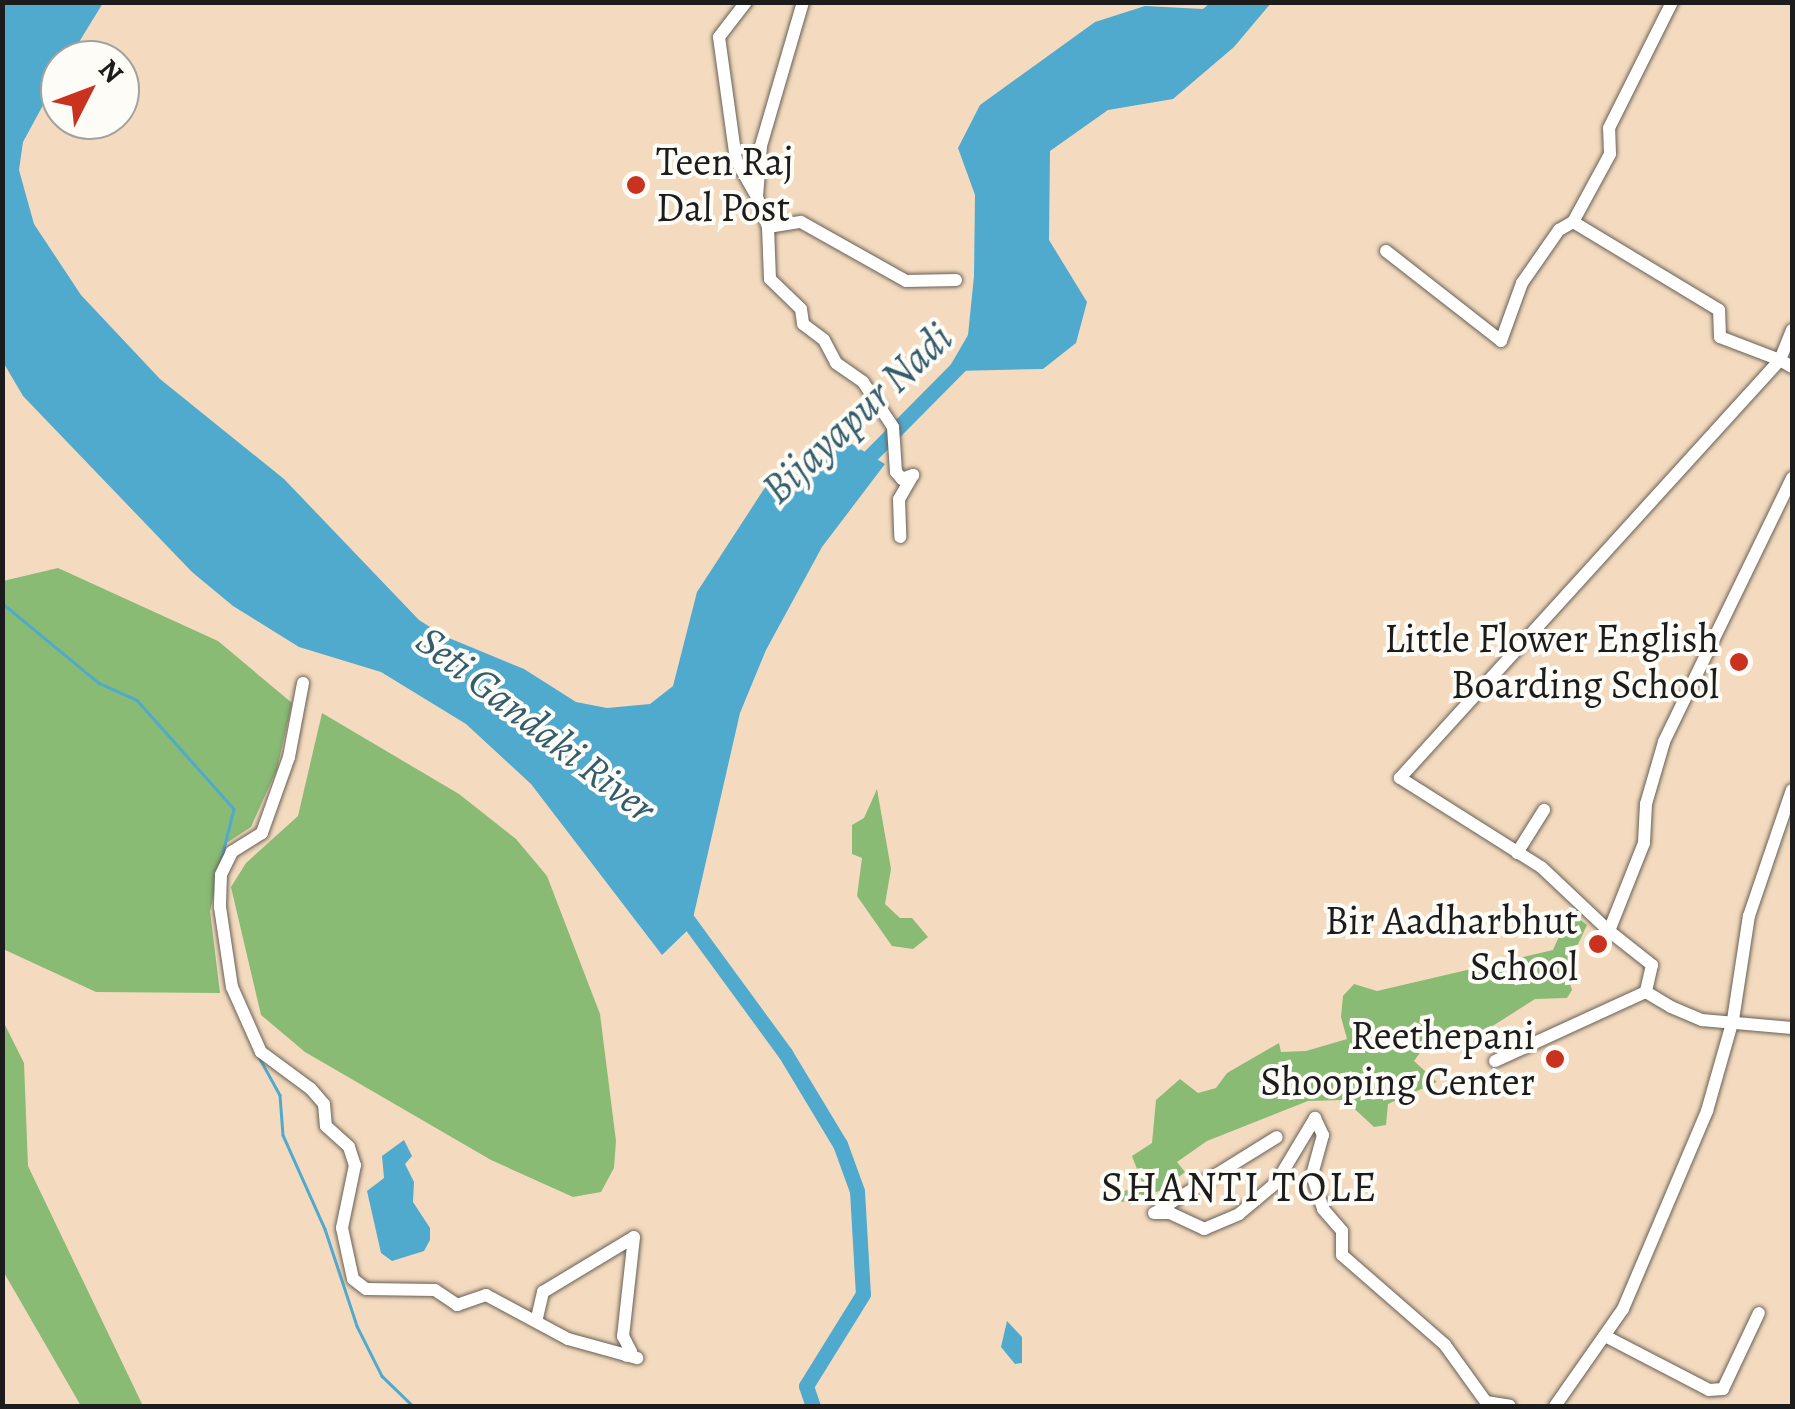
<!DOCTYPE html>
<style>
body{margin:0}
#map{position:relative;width:1795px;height:1409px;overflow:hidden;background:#f4dbbf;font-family:Alegreya,serif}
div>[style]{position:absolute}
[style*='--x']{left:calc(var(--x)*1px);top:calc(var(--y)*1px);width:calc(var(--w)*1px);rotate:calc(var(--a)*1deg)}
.forest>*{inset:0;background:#89bb75}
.water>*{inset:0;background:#50aace}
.stream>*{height:2.5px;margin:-1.25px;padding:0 1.25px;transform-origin:1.25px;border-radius:1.25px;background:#50aace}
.river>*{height:15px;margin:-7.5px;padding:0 7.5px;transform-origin:7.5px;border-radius:7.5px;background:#50aace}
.roads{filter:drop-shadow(0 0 2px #685f55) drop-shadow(0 0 2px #685f55)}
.minor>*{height:12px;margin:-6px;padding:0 6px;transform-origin:6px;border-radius:6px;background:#fff}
.dots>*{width:28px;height:28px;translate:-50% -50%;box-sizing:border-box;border:5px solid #fdfcf7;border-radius:50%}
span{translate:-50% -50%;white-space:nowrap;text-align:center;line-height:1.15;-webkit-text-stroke:8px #fdfcf7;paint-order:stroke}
.poi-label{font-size:40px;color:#1c1c1c}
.left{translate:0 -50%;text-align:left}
.right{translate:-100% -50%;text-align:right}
.water-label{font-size:42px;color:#335c6c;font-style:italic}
.neighbourhood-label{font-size:42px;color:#1c1c1c;letter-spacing:2.5px}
.frame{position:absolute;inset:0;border:5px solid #1c1c1c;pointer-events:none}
.north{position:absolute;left:40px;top:40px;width:100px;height:100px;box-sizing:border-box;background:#fdfcf7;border:2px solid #a3a29f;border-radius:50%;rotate:48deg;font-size:28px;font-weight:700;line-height:40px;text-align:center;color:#1c1c1c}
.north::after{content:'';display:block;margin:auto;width:35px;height:45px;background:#c8321e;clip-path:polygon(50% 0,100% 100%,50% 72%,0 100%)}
</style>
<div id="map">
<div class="forest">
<div style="clip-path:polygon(58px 568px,218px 641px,292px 703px,277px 769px,251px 827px,225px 844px,210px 911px,220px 993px,96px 992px,3px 949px,3px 581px)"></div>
<div style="clip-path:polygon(322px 713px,459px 794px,516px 839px,547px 876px,600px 1014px,616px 1141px,614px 1168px,601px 1192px,573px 1197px,491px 1160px,305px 1052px,261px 1015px,231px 887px,246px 863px,298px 816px)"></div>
<div style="clip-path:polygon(877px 789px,891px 869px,885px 904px,900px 918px,912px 918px,928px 937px,913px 949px,892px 946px,857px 896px,862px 858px,852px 854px,852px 825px,864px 818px)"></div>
<div style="clip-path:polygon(1570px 912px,1587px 925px,1566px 970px,1572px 990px,1567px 998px,1535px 999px,1477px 1036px,1422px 1050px,1414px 1061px,1437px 1082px,1388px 1104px,1386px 1125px,1374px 1127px,1345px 1100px,1308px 1101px,1207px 1141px,1177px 1162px,1185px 1172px,1163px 1190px,1122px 1202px,1115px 1194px,1143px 1185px,1132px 1156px,1152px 1143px,1156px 1100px,1180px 1079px,1198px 1093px,1216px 1088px,1227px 1073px,1279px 1043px,1281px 1052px,1306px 1051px,1347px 1039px,1341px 1017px,1343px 996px,1354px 984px,1377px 991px,1553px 950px)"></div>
<div style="clip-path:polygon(2px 1019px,24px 1063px,28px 1166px,143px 1406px,81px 1406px,3px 1271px)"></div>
</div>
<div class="water">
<div style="clip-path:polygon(3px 2px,103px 3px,68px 60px,60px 60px,60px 74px,23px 142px,19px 170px,34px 224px,81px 295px,160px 379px,284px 479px,419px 620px,444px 636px,524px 669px,576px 702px,607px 708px,650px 704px,673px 686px,697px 592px,766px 486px,850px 443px,885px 464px,822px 547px,766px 650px,740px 713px,691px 927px,662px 955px,531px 784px,466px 724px,381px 672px,299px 647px,233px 606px,192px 572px,23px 396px,3px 362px)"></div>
<div style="clip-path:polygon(1210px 3px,1271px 3px,1234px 47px,1173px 99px,1108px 110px,1050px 151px,1049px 240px,1087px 302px,1076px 343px,1043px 369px,955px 371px,950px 366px,968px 335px,974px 276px,975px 195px,958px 148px,980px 105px,1095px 22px,1145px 6px,1203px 9px)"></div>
<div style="clip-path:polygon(404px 1140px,412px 1156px,405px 1164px,414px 1182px,413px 1202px,430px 1228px,430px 1240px,424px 1251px,392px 1261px,381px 1253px,367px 1191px,384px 1178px,382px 1156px)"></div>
<div style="clip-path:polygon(1007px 1321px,1022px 1337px,1022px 1363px,1015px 1364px,1001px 1347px)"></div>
</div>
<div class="stream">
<div style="--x:2;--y:603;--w:126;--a:39.5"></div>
<div style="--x:99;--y:683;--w:42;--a:24.1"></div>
<div style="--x:137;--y:700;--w:146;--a:48.3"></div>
<div style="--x:234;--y:809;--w:54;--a:104"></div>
<div style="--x:259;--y:1057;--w:43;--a:61.1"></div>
<div style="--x:280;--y:1095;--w:40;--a:85.7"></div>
<div style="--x:283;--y:1135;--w:103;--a:65.9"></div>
<div style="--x:325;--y:1229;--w:102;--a:71.7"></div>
<div style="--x:357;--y:1326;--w:56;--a:63.4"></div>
<div style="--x:382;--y:1376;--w:43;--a:44.1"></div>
</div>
<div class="river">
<div style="--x:858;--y:468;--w:156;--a:-45.3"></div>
<div style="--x:681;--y:911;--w:176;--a:53.8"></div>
<div style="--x:785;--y:1053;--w:106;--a:58.9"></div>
<div style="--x:840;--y:1144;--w:50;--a:70.1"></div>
<div style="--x:857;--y:1191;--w:103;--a:86.7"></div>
<div style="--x:863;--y:1294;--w:108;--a:121.8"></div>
<div style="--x:806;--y:1386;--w:21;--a:71"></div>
</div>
<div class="roads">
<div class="minor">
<div style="--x:746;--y:2;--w:44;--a:127.6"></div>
<div style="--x:719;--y:37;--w:124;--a:82.1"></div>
<div style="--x:736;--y:160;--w:43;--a:60.4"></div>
<div style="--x:803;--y:2;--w:150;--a:106.3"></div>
<div style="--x:761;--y:146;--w:51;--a:94.5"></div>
<div style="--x:757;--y:197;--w:32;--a:70"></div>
<div style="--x:768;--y:227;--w:33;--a:-9"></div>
<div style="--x:801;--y:222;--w:120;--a:29.3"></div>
<div style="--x:906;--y:281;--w:50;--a:-1.1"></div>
<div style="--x:768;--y:227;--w:52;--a:87.8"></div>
<div style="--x:770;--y:279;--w:43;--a:44.1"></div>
<div style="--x:801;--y:309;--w:15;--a:82"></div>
<div style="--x:803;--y:324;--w:26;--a:37"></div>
<div style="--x:824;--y:340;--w:26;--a:62"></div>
<div style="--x:836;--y:363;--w:33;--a:35"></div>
<div style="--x:863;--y:382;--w:54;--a:56.3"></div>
<div style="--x:893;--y:427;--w:45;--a:86.2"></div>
<div style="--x:896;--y:472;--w:9;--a:49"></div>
<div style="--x:902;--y:479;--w:12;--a:-20"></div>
<div style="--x:913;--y:475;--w:28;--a:120"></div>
<div style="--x:899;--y:499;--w:38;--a:88"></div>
<div style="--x:1386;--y:251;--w:146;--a:38"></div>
<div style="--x:1501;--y:341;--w:62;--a:-70.1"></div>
<div style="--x:1522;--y:283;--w:65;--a:-55.1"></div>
<div style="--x:1559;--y:230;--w:16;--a:-30"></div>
<div style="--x:1792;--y:330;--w:32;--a:112"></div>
<div style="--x:1780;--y:360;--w:14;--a:30"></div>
<div style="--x:1792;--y:478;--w:293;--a:115.9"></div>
<div style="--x:1664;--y:742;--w:65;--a:106.2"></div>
<div style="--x:1646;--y:804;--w:39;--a:93"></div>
<div style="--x:1644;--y:843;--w:95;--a:111.7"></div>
<div style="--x:1609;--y:931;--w:55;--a:38.3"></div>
<div style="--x:1652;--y:965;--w:28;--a:103"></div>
<div style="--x:1646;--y:992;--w:29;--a:31"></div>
<div style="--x:1671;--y:1007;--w:34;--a:23"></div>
<div style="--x:1702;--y:1020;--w:90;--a:5.1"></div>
<div style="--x:303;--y:683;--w:75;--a:100.7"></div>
<div style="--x:289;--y:757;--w:81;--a:109.6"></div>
<div style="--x:262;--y:833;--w:36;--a:148"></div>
<div style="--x:232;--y:852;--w:25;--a:116"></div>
<div style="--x:221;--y:875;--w:32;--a:92"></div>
<div style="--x:220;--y:907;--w:81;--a:81.5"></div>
<div style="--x:232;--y:987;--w:71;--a:66"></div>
<div style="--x:261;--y:1052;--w:62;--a:36.5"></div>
<div style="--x:311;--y:1089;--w:20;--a:49"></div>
<div style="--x:324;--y:1104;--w:22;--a:85"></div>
<div style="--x:326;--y:1126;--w:31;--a:42"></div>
<div style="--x:349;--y:1147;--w:19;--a:72"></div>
<div style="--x:355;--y:1165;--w:64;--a:101.7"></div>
<div style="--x:342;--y:1228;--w:52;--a:77.8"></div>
<div style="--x:353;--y:1279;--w:16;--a:38"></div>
<div style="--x:366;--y:1289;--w:69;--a:0.8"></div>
<div style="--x:435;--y:1290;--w:27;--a:34"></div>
<div style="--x:457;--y:1305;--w:31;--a:-19"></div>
<div style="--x:486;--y:1295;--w:93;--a:28.2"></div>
<div style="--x:568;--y:1339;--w:72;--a:15.4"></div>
<div style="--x:1517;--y:853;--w:51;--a:-57.9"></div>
<div style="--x:1609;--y:931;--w:93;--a:-136.7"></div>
<div style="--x:1541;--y:867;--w:167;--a:-147.7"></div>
<div style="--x:1400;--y:778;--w:565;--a:-47.73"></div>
<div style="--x:1780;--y:360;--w:64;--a:-159"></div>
<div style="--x:1720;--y:337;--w:27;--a:-92"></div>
<div style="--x:1719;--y:310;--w:170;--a:-148.9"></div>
<div style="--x:1573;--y:222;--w:77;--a:-61.4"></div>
<div style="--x:1610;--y:154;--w:26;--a:-92"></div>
<div style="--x:1609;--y:128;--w:141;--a:-63.4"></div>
<div style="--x:1495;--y:1061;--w:166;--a:-24.6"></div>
<div style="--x:1156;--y:1212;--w:142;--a:-31.8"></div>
<div style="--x:1154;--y:1213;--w:16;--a:0"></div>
<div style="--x:1170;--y:1213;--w:38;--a:25"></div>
<div style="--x:1204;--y:1229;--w:38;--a:-23"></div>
<div style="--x:1239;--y:1214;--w:48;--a:-40"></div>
<div style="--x:1276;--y:1183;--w:76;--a:-59"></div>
<div style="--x:1315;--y:1118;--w:19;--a:65"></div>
<div style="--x:1323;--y:1135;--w:41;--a:105.4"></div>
<div style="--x:1312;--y:1175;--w:36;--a:72"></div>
<div style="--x:1323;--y:1209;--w:29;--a:49"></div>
<div style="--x:1342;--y:1231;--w:24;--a:90"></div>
<div style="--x:1342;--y:1255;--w:137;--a:41.1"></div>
<div style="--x:1445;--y:1345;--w:70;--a:54.3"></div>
<div style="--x:1486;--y:1402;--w:24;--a:9"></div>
<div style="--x:537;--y:1318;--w:27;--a:-77"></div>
<div style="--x:543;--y:1292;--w:106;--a:-31.1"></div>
<div style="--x:634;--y:1237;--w:100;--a:96.3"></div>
<div style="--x:623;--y:1336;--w:18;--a:63"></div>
<div style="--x:631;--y:1352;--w:6;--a:141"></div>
<div style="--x:1605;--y:1336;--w:117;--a:27.4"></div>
<div style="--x:1709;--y:1390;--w:14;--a:-4"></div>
<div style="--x:1723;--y:1389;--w:84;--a:-64.7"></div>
<div style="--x:1555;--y:1406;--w:118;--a:-55"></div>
<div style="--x:1623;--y:1309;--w:215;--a:-67"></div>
<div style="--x:1707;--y:1111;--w:95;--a:-74.1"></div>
<div style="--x:1733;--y:1020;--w:105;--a:-81.3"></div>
<div style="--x:1749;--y:916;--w:133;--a:-71.2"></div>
</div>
</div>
<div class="dots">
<div style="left:636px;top:185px;background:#c8321e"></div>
<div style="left:1739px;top:662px;background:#c8321e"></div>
<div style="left:1598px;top:944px;background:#c8321e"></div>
<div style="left:1555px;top:1059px;background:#c8321e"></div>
</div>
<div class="poi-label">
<span class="left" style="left:656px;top:185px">Teen Raj<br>Dal Post</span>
<span class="right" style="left:1719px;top:662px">Little Flower English<br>Boarding School</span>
<span class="right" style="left:1578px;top:944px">Bir Aadharbhut<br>School</span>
<span class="right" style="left:1535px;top:1059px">Reethepani<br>Shooping Center</span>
</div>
<div class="water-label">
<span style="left:857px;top:413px;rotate:-43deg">Bijayapur Nadi</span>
<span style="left:536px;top:724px;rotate:38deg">Seti Gandaki River</span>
</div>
<div class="neighbourhood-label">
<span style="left:1240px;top:1187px">SHANTI TOLE</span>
</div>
<div class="frame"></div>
<div class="north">N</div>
</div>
